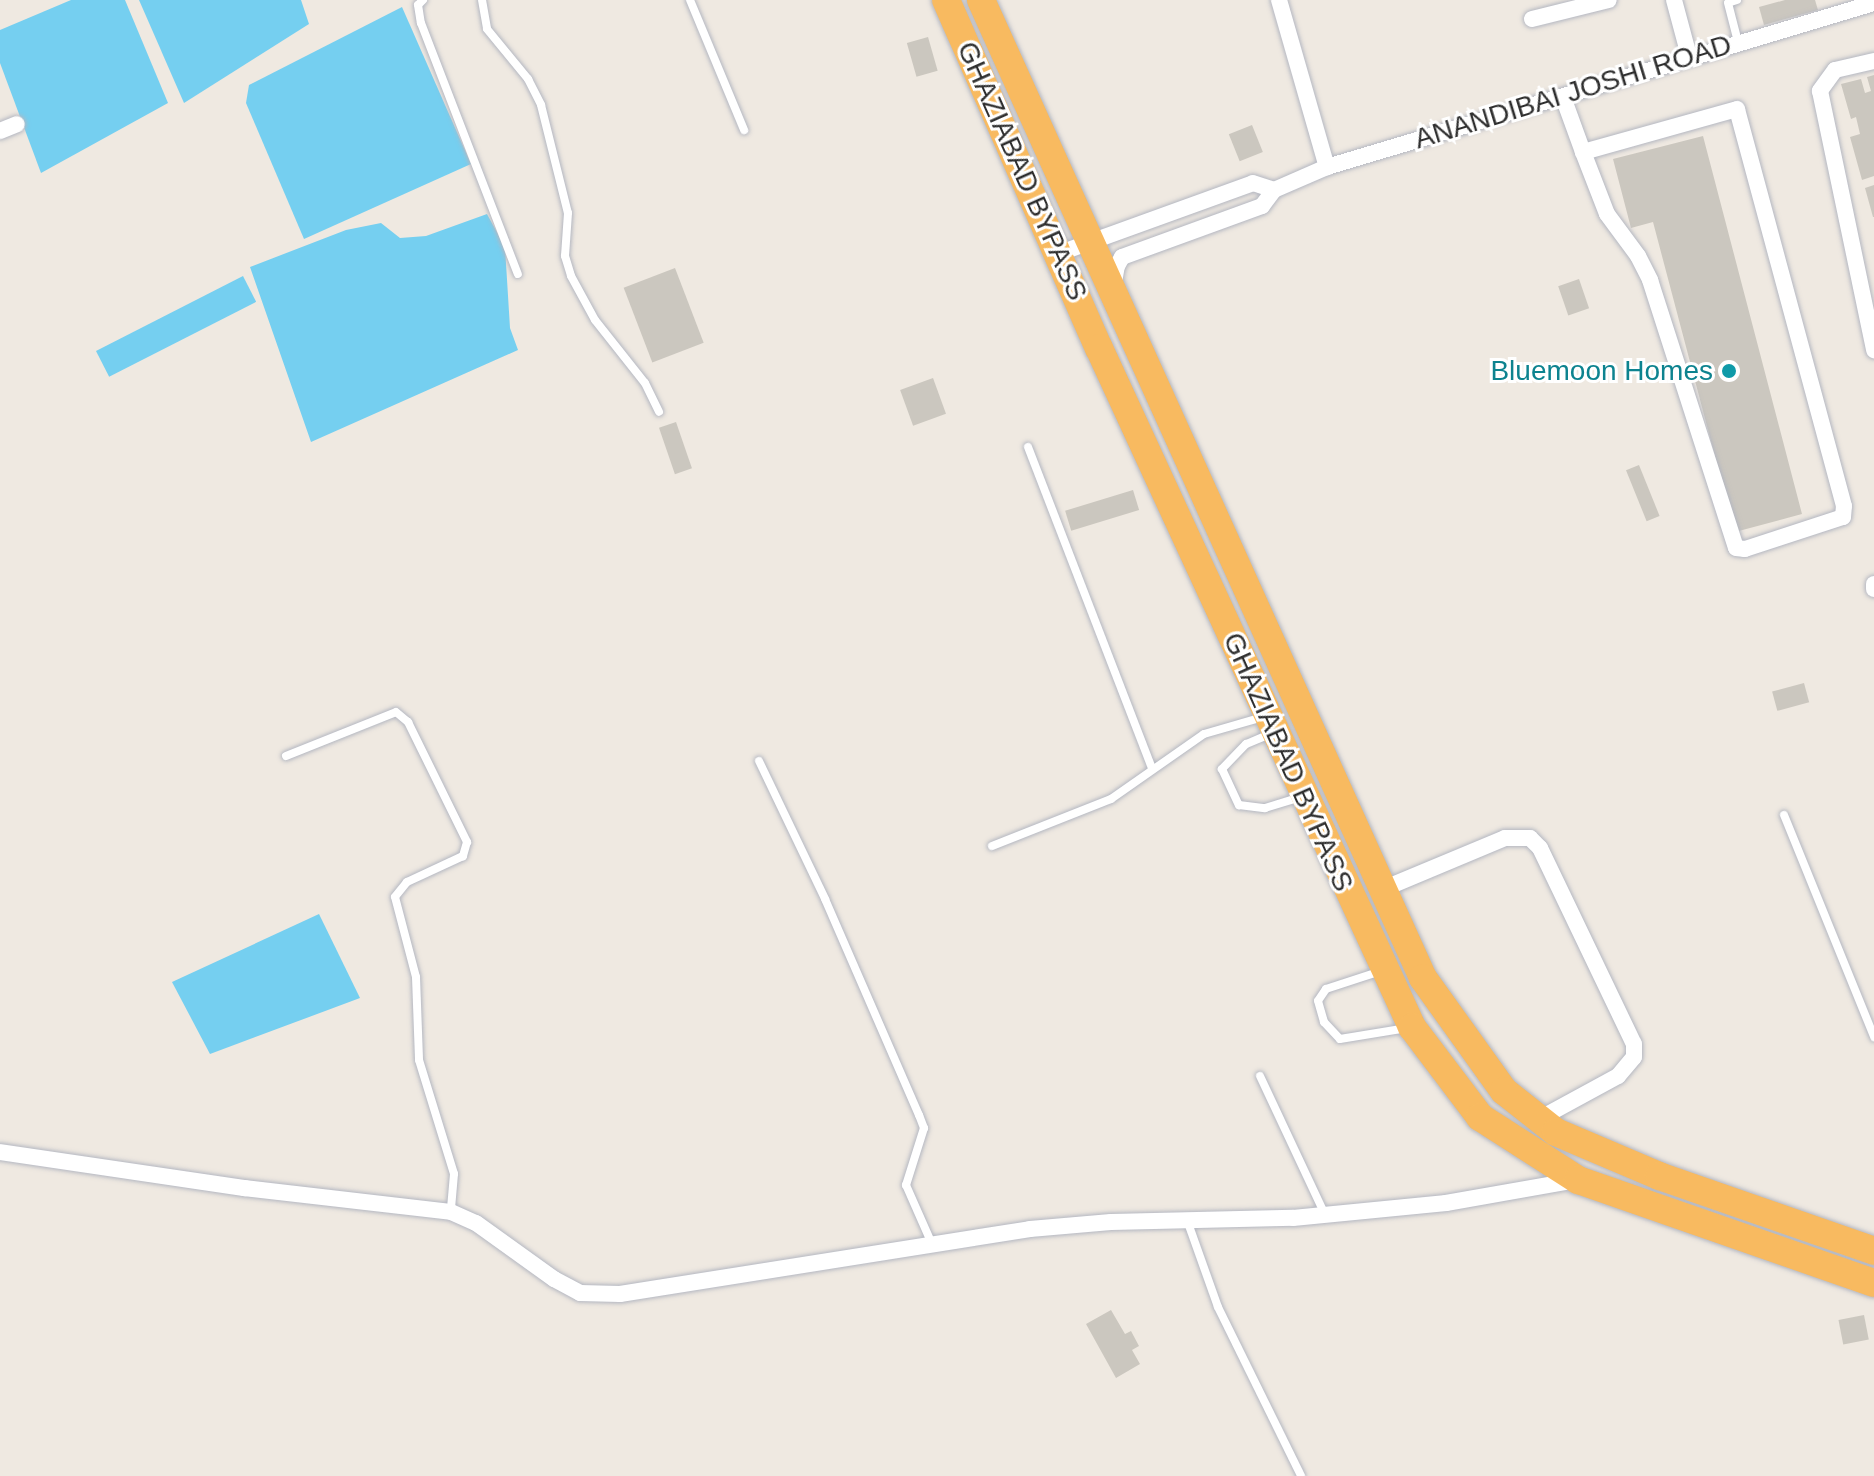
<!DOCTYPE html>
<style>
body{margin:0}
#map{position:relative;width:1874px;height:1476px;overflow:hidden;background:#efe9e1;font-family:Helvetica,sans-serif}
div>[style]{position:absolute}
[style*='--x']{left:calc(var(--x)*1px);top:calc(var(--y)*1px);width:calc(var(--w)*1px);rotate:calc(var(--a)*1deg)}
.water>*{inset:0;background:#75cff0;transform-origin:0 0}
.building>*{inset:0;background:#cbc7bf;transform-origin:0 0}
.roads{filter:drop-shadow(0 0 2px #b4b7c1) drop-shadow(0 0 2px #b4b7c1)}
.service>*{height:8px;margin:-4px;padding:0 4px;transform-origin:4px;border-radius:4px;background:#fff}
.minor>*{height:16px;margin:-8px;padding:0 8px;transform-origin:8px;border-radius:8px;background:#fff}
.trunk>*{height:28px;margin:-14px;padding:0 14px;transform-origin:14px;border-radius:14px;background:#f8ba60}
.dots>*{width:22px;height:22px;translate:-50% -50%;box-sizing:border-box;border:4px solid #fff;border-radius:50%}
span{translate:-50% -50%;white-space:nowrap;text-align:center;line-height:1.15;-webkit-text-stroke:6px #fff;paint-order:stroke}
.street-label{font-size:28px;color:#2e2e2e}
.culture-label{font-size:28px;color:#0d838f}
.right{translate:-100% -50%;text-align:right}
</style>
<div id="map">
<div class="water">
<div style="clip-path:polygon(71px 0,125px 0,168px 103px,41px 173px,0 63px,0 30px)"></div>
<div style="clip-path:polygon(139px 0,301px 0,309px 24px,184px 103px)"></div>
<div style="clip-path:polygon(402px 7px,471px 164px,304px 239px,246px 103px,249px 85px)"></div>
<div style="clip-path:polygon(487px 214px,505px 247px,510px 328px,518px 350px,311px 442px,250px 267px,346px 230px,381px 223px,400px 238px,426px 236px)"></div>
<div style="left:243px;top:276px;width:29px;height:165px;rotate:63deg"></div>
<div style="clip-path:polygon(319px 914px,360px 998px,210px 1054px,172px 982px)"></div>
</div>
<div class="building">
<div style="clip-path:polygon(1785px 0,1815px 0,1818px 10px,1764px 25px,1759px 7px)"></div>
<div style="left:928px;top:37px;width:35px;height:22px;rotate:74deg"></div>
<div style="clip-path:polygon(1874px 75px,1874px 176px,1862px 180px,1850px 137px,1860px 134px,1856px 117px,1851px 119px,1841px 84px,1861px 79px,1865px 93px,1871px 91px,1867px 77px)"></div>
<div style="left:1252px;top:125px;width:29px;height:25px;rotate:68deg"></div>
<div style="clip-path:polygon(1703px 136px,1802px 514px,1735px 532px,1653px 222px,1631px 228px,1613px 159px)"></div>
<div style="clip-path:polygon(1874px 185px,1874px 217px,1873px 217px,1865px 188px)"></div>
<div style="left:675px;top:268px;width:80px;height:55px;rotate:69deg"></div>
<div style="left:1579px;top:279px;width:31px;height:22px;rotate:71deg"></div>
<div style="left:933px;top:378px;width:38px;height:35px;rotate:70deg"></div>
<div style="left:676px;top:422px;width:49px;height:18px;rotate:71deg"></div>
<div style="left:1639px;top:465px;width:55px;height:14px;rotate:68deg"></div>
<div style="left:1133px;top:490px;width:21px;height:71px;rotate:73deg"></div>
<div style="left:1804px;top:683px;width:20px;height:33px;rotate:75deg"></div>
<div style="clip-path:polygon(1111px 1310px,1125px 1334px,1131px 1331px,1139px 1346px,1132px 1350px,1140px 1364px,1116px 1378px,1086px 1324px)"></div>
<div style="left:1864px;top:1315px;width:25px;height:26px;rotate:79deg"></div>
</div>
<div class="roads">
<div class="service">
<div style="--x:423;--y:0;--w:7;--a:135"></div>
<div style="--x:418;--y:5;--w:18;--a:81"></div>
<div style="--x:421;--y:23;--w:269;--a:68.9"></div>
<div style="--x:482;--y:0;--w:29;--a:80"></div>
<div style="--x:487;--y:29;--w:65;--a:50.6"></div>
<div style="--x:528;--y:79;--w:29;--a:63"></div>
<div style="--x:541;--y:105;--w:111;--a:76"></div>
<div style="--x:568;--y:213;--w:43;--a:94"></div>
<div style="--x:565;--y:256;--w:21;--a:73"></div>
<div style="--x:571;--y:276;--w:50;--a:61.4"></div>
<div style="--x:595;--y:320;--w:80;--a:51.6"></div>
<div style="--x:645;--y:383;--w:32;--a:64"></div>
<div style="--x:690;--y:0;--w:141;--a:67.4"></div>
<div style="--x:1737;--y:0;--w:9;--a:162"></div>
<div style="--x:1728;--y:3;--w:40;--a:75.6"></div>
<div style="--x:1028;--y:447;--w:344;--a:68.9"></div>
<div style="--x:1270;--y:734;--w:26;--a:157"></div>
<div style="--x:1246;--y:744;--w:35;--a:134"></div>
<div style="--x:1222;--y:769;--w:40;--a:65"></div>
<div style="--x:1239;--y:805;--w:26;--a:7"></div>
<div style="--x:1265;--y:808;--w:37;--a:-17"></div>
<div style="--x:286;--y:756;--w:118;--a:-21.8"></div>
<div style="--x:396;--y:712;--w:16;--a:40"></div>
<div style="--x:408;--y:722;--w:134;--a:63.8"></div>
<div style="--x:467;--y:842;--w:15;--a:106"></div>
<div style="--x:463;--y:856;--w:62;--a:155.1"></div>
<div style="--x:407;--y:882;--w:19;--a:129"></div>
<div style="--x:395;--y:897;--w:83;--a:75.3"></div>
<div style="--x:416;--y:977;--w:83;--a:87.9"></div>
<div style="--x:419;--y:1060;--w:119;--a:72.9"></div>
<div style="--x:454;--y:1174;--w:38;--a:95"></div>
<div style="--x:759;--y:761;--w:153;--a:64.4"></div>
<div style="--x:825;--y:899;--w:236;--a:66.5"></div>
<div style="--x:919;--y:1115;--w:14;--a:69"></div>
<div style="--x:924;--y:1128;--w:60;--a:107.5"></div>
<div style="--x:906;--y:1185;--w:64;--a:66.2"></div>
<div style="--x:1784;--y:815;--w:240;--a:67.9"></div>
<div style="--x:992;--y:846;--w:128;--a:-21.6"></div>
<div style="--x:1111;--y:799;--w:113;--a:-35"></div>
<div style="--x:1204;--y:734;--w:61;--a:-16.1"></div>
<div style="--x:1381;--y:971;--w:58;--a:161.9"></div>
<div style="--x:1326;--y:989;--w:14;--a:124"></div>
<div style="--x:1318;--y:1001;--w:22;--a:74"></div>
<div style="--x:1324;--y:1022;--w:23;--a:47"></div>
<div style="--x:1340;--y:1039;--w:68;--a:-9.3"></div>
<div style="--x:1260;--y:1076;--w:153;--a:64.9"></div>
<div style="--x:1187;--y:1220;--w:92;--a:70.4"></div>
<div style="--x:1218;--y:1307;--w:188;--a:63.8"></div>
</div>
<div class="minor">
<div style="--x:1279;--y:0;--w:174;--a:74"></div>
<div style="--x:1674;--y:0;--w:58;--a:75"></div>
<div style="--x:1532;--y:19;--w:79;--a:-13.9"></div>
<div style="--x:1874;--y:61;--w:40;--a:167"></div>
<div style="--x:1835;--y:70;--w:26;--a:126"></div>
<div style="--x:1820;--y:91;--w:265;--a:78.2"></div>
<div style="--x:1563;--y:97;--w:59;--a:70"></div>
<div style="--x:1583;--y:152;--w:66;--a:68.8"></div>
<div style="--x:1607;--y:214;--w:52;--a:53.6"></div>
<div style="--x:1638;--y:256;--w:27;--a:63"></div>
<div style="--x:1650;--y:280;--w:281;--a:72.2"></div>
<div style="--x:1736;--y:548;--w:9;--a:6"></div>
<div style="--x:1745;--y:549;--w:103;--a:-18.1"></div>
<div style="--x:1843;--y:517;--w:11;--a:-85"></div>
<div style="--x:1844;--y:506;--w:411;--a:-105.1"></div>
<div style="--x:1737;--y:109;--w:160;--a:164.4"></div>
<div style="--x:0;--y:131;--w:18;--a:-22"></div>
<div style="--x:1060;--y:253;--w:205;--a:-19.9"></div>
<div style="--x:1253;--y:183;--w:22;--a:18"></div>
<div style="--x:1113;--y:288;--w:22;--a:-80"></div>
<div style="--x:1117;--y:266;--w:10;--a:-61"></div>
<div style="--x:1122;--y:257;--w:149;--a:-20"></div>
<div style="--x:1262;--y:206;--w:20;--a:-53"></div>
<div style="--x:1274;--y:190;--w:58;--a:-23.5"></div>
<div style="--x:1327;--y:167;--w:571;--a:-16.69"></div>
<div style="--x:1874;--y:584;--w:5;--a:90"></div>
<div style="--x:1383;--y:889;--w:132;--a:-22.7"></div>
<div style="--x:1505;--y:838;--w:25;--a:0"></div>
<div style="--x:1530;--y:838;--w:14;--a:45"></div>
<div style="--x:1540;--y:848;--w:217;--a:64.4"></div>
<div style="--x:1634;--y:1044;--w:13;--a:90"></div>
<div style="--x:1634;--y:1057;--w:25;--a:130"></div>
<div style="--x:1618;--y:1076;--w:90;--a:151.4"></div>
<div style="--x:0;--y:1152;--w:247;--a:8.4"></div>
<div style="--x:244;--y:1188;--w:208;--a:6.6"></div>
<div style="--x:451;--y:1212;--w:27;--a:24"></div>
<div style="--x:476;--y:1223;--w:96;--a:35.7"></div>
<div style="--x:554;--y:1279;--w:30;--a:28"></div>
<div style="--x:580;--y:1293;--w:40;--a:1.4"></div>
<div style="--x:620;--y:1294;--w:415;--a:-9"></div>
<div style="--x:1030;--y:1229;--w:81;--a:-4.9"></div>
<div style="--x:1111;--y:1222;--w:182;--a:-1.3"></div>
<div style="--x:1293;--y:1218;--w:154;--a:-5.6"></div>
<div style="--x:1446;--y:1203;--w:132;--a:-10"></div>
</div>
<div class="trunk">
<div style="--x:946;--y:0;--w:380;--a:66.3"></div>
<div style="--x:1099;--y:348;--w:748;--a:65.25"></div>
<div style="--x:1412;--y:1027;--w:113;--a:52.9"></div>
<div style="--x:1480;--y:1117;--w:117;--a:32.7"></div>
<div style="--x:1578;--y:1180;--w:313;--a:19.2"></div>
<div style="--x:981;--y:0;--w:1073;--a:65.68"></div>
<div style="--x:1423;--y:978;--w:139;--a:54.4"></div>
<div style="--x:1504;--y:1091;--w:66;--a:38.3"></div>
<div style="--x:1556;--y:1132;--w:112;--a:23.1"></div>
<div style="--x:1659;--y:1176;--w:228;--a:19.2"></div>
</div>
</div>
<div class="dots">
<div style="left:1729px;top:371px;background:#0f9aa8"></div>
</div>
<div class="street-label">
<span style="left:1573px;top:92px;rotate:-17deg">ANANDIBAI JOSHI ROAD</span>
<span style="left:1022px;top:171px;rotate:66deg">GHAZIABAD BYPASS</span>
<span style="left:1288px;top:762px;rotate:66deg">GHAZIABAD BYPASS</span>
</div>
<div class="culture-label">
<span class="right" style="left:1713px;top:371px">Bluemoon Homes</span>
</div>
</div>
